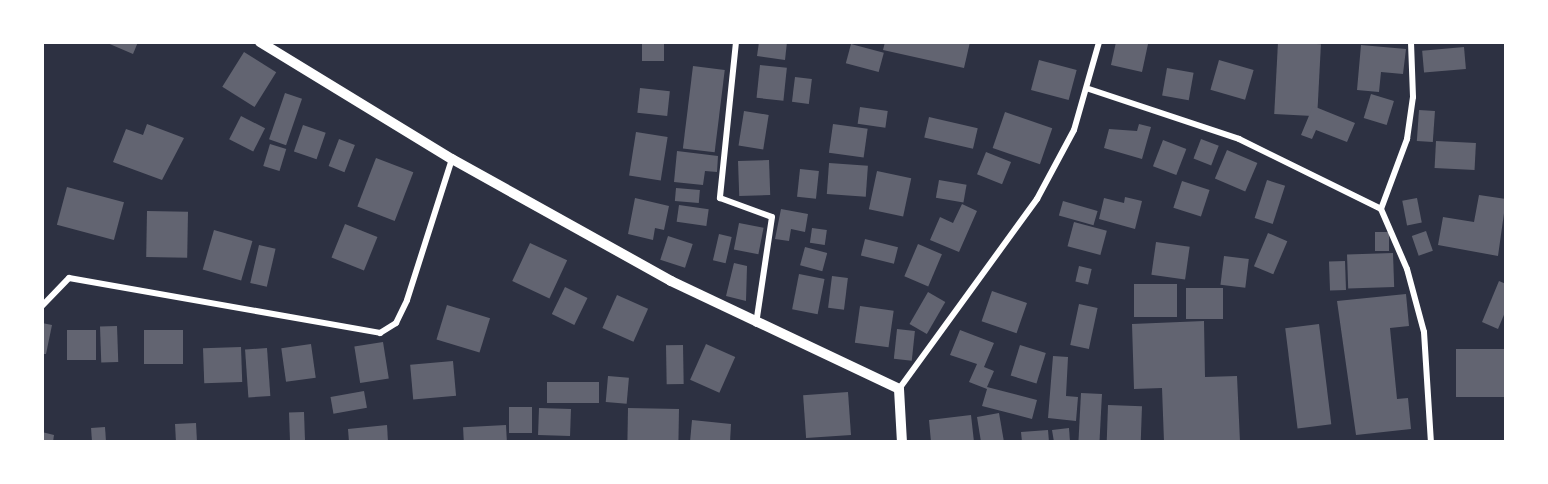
<!DOCTYPE html>
<style>
body{margin:0}
#map{position:relative;width:1548px;height:484px;overflow:hidden;background:#2d3142;font-family:Signika,sans-serif}
div>[style]{position:absolute}
[style*='--x']{left:calc(var(--x)*1px);top:calc(var(--y)*1px);width:calc(var(--w)*1px);rotate:calc(var(--a)*1deg)}
.building>*{inset:0;background:#626471;transform-origin:0 0}
.minor>*{height:6px;margin:-3px;padding:0 3px;transform-origin:3px;border-radius:3px;background:#fff}
.tertiary>*{height:10px;margin:-5px;padding:0 5px;transform-origin:5px;border-radius:5px;background:#fff}
span{translate:-50% -50%;white-space:nowrap;text-align:center;line-height:1.15;-webkit-text-stroke:4.5px #fff;paint-order:stroke}
.frame{position:absolute;inset:0;border:44px solid #fff;pointer-events:none}
</style>
<div id="map">
<div class="building">
<div style="clip-path:polygon(105px 42px,138px 42px,133px 54px)"></div>
<div style="left:642px;top:42px;width:22px;height:19px"></div>
<div style="clip-path:polygon(759px 42px,787px 42px,785px 60px,757px 56px)"></div>
<div style="clip-path:polygon(885px 42px,970px 42px,964px 68px,883px 50px)"></div>
<div style="clip-path:polygon(1116px 42px,1148px 44px,1142px 72px,1111px 65px)"></div>
<div style="left:1278px;top:42px;width:43px;height:72px;rotate:3deg"></div>
<div style="left:851px;top:44px;width:34px;height:20px;rotate:15deg"></div>
<div style="clip-path:polygon(1361px 45px,1406px 49px,1403px 74px,1381px 72px,1379px 92px,1357px 90px)"></div>
<div style="left:1464px;top:47px;width:22px;height:42px;rotate:85deg"></div>
<div style="left:244px;top:52px;width:38px;height:41px;rotate:32deg"></div>
<div style="left:1039px;top:60px;width:39px;height:31px;rotate:15deg"></div>
<div style="left:1219px;top:60px;width:36px;height:31px;rotate:16deg"></div>
<div style="left:760px;top:65px;width:27px;height:33px;rotate:6deg"></div>
<div style="left:693px;top:66px;width:32px;height:83px;rotate:7deg"></div>
<div style="left:1167px;top:68px;width:27px;height:28px;rotate:10deg"></div>
<div style="left:795px;top:77px;width:17px;height:25px;rotate:7deg"></div>
<div style="left:640px;top:88px;width:30px;height:25px;rotate:6deg"></div>
<div style="left:285px;top:93px;width:18px;height:49px;rotate:19deg"></div>
<div style="left:1371px;top:94px;width:24px;height:25px;rotate:17deg"></div>
<div style="clip-path:polygon(1313px 106px,1355px 123px,1347px 142px,1316px 130px,1312px 139px,1301px 135px)"></div>
<div style="left:860px;top:107px;width:28px;height:17px;rotate:8deg"></div>
<div style="left:1419px;top:110px;width:16px;height:31px;rotate:4deg"></div>
<div style="left:744px;top:111px;width:25px;height:35px;rotate:9deg"></div>
<div style="left:1005px;top:112px;width:50px;height:38px;rotate:19deg"></div>
<div style="left:241px;top:116px;width:27px;height:26px;rotate:27deg"></div>
<div style="left:929px;top:117px;width:50px;height:21px;rotate:13deg"></div>
<div style="clip-path:polygon(147px 124px,184px 138px,162px 180px,113px 162px,126px 129px,143px 135px)"></div>
<div style="left:833px;top:124px;width:35px;height:29px;rotate:8deg"></div>
<div style="clip-path:polygon(1139px 124px,1151px 127px,1142px 159px,1104px 148px,1109px 129px,1137px 131px)"></div>
<div style="left:303px;top:125px;width:24px;height:28px;rotate:19deg"></div>
<div style="left:636px;top:132px;width:32px;height:44px;rotate:9deg"></div>
<div style="left:339px;top:139px;width:17px;height:29px;rotate:21deg"></div>
<div style="left:1201px;top:139px;width:19px;height:21px;rotate:21deg"></div>
<div style="left:1163px;top:140px;width:25px;height:28px;rotate:21deg"></div>
<div style="left:1436px;top:141px;width:40px;height:27px;rotate:3deg"></div>
<div style="left:270px;top:144px;width:17px;height:23px;rotate:17deg"></div>
<div style="left:1227px;top:150px;width:33px;height:31px;rotate:23deg"></div>
<div style="clip-path:polygon(677px 151px,718px 156px,717px 172px,705px 171px,703px 185px,674px 182px)"></div>
<div style="left:986px;top:152px;width:27px;height:24px;rotate:22deg"></div>
<div style="left:376px;top:158px;width:40px;height:52px;rotate:21deg"></div>
<div style="left:769px;top:160px;width:35px;height:31px;rotate:88deg"></div>
<div style="left:829px;top:163px;width:39px;height:31px;rotate:4deg"></div>
<div style="left:800px;top:169px;width:19px;height:28px;rotate:6deg"></div>
<div style="left:877px;top:171px;width:35px;height:39px;rotate:12deg"></div>
<div style="left:939px;top:180px;width:28px;height:18px;rotate:10deg"></div>
<div style="left:1267px;top:180px;width:19px;height:40px;rotate:18deg"></div>
<div style="left:1182px;top:181px;width:29px;height:28px;rotate:18deg"></div>
<div style="left:67px;top:187px;width:59px;height:39px;rotate:15deg"></div>
<div style="left:676px;top:188px;width:24px;height:13px;rotate:5deg"></div>
<div style="clip-path:polygon(1479px 195px,1506px 199px,1498px 256px,1438px 245px,1443px 217px,1474px 222px)"></div>
<div style="clip-path:polygon(1125px 197px,1142px 201px,1135px 229px,1099px 219px,1104px 198px,1124px 203px)"></div>
<div style="clip-path:polygon(635px 198px,669px 206px,664px 230px,655px 228px,653px 240px,628px 234px)"></div>
<div style="left:1417px;top:198px;width:25px;height:15px;rotate:79deg"></div>
<div style="left:1063px;top:201px;width:36px;height:15px;rotate:16deg"></div>
<div style="clip-path:polygon(962px 204px,977px 211px,959px 252px,930px 240px,940px 217px,953px 223px)"></div>
<div style="left:679px;top:205px;width:30px;height:17px;rotate:8deg"></div>
<div style="clip-path:polygon(781px 209px,808px 214px,805px 232px,791px 229px,789px 241px,775px 239px)"></div>
<div style="left:147px;top:211px;width:41px;height:46px;rotate:1deg"></div>
<div style="left:1074px;top:222px;width:34px;height:25px;rotate:15deg"></div>
<div style="left:739px;top:223px;width:25px;height:27px;rotate:11deg"></div>
<div style="left:345px;top:224px;width:35px;height:36px;rotate:22deg"></div>
<div style="left:812px;top:228px;width:15px;height:15px;rotate:8deg"></div>
<div style="left:214px;top:230px;width:40px;height:41px;rotate:16deg"></div>
<div style="left:1426px;top:231px;width:21px;height:15px;rotate:71deg"></div>
<div style="left:1389px;top:232px;width:19px;height:14px;rotate:90deg"></div>
<div style="left:1268px;top:233px;width:21px;height:36px;rotate:23deg"></div>
<div style="left:719px;top:234px;width:13px;height:27px;rotate:13deg"></div>
<div style="left:668px;top:236px;width:26px;height:25px;rotate:18deg"></div>
<div style="left:865px;top:239px;width:34px;height:17px;rotate:14deg"></div>
<div style="left:1156px;top:242px;width:34px;height:33px;rotate:8deg"></div>
<div style="left:530px;top:243px;width:41px;height:42px;rotate:25deg"></div>
<div style="left:918px;top:244px;width:26px;height:35px;rotate:23deg"></div>
<div style="left:259px;top:245px;width:17px;height:39px;rotate:13deg"></div>
<div style="left:805px;top:247px;width:23px;height:19px;rotate:15deg"></div>
<div style="left:1393px;top:253px;width:34px;height:46px;rotate:88deg"></div>
<div style="left:1224px;top:256px;width:25px;height:29px;rotate:7deg"></div>
<div style="left:1345px;top:261px;width:29px;height:16px;rotate:88deg"></div>
<div style="clip-path:polygon(734px 263px,747px 266px,746px 301px,726px 296px)"></div>
<div style="left:1079px;top:266px;width:13px;height:16px;rotate:13deg"></div>
<div style="left:799px;top:274px;width:26px;height:36px;rotate:11deg"></div>
<div style="left:832px;top:276px;width:16px;height:32px;rotate:7deg"></div>
<div style="clip-path:polygon(1499px 281px,1506px 284px,1506px 310px,1498px 329px,1482px 322px)"></div>
<div style="left:1134px;top:284px;width:43px;height:33px"></div>
<div style="left:565px;top:287px;width:25px;height:30px;rotate:26deg"></div>
<div style="left:1186px;top:288px;width:37px;height:31px"></div>
<div style="left:992px;top:291px;width:37px;height:32px;rotate:19deg"></div>
<div style="left:928px;top:292px;width:20px;height:37px;rotate:30deg"></div>
<div style="clip-path:polygon(1406px 294px,1409px 326px,1390px 328px,1397px 399px,1408px 398px,1411px 429px,1356px 435px,1337px 301px)"></div>
<div style="left:617px;top:295px;width:34px;height:36px;rotate:24deg"></div>
<div style="left:1079px;top:304px;width:19px;height:42px;rotate:12deg"></div>
<div style="left:447px;top:305px;width:45px;height:36px;rotate:17deg"></div>
<div style="left:860px;top:306px;width:34px;height:37px;rotate:8deg"></div>
<div style="clip-path:polygon(1204px 321px,1205px 377px,1237px 376px,1240px 442px,1164px 442px,1162px 388px,1134px 389px,1132px 324px)"></div>
<div style="clip-path:polygon(42px 323px,52px 325px,46px 354px,42px 354px)"></div>
<div style="left:1319px;top:324px;width:101px;height:34px;rotate:83deg"></div>
<div style="left:117px;top:326px;width:36px;height:17px;rotate:88deg"></div>
<div style="left:897px;top:329px;width:18px;height:30px;rotate:6deg"></div>
<div style="left:67px;top:330px;width:29px;height:30px"></div>
<div style="left:183px;top:330px;width:34px;height:39px;rotate:90deg"></div>
<div style="clip-path:polygon(960px 330px,994px 343px,984px 367px,994px 371px,987px 387px,1037px 400px,1032px 419px,982px 406px,987px 389px,969px 382px,977px 364px,950px 355px)"></div>
<div style="left:383px;top:342px;width:37px;height:29px;rotate:81deg"></div>
<div style="left:311px;top:344px;width:34px;height:30px;rotate:82deg"></div>
<div style="left:706px;top:344px;width:32px;height:39px;rotate:24deg"></div>
<div style="left:683px;top:345px;width:39px;height:17px;rotate:89deg"></div>
<div style="left:1020px;top:345px;width:27px;height:32px;rotate:17deg"></div>
<div style="left:241px;top:347px;width:35px;height:38px;rotate:88deg"></div>
<div style="left:267px;top:348px;width:48px;height:22px;rotate:86deg"></div>
<div style="left:1506px;top:349px;width:48px;height:50px;rotate:90deg"></div>
<div style="clip-path:polygon(1053px 356px,1068px 357px,1066px 396px,1078px 397px,1076px 421px,1048px 418px)"></div>
<div style="left:453px;top:361px;width:35px;height:43px;rotate:85deg"></div>
<div style="left:608px;top:376px;width:21px;height:26px;rotate:5deg"></div>
<div style="left:599px;top:382px;width:21px;height:52px;rotate:90deg"></div>
<div style="left:364px;top:391px;width:17px;height:34px;rotate:80deg"></div>
<div style="left:848px;top:392px;width:43px;height:45px;rotate:86deg"></div>
<div style="left:1081px;top:393px;width:21px;height:49px;rotate:3deg"></div>
<div style="left:1108px;top:405px;width:34px;height:37px;rotate:2deg"></div>
<div style="left:509px;top:407px;width:23px;height:26px"></div>
<div style="left:539px;top:408px;width:32px;height:27px;rotate:2deg"></div>
<div style="left:628px;top:408px;width:51px;height:34px;rotate:1deg"></div>
<div style="left:304px;top:412px;width:30px;height:15px;rotate:88deg"></div>
<div style="clip-path:polygon(999px 413px,1004px 442px,981px 442px,977px 417px)"></div>
<div style="clip-path:polygon(971px 415px,974px 442px,931px 442px,929px 420px)"></div>
<div style="clip-path:polygon(692px 420px,731px 424px,730px 442px,690px 442px)"></div>
<div style="left:196px;top:423px;width:19px;height:21px;rotate:87deg"></div>
<div style="clip-path:polygon(387px 425px,388px 442px,349px 442px,348px 429px)"></div>
<div style="left:506px;top:425px;width:17px;height:43px;rotate:87deg"></div>
<div style="left:105px;top:427px;width:13px;height:14px;rotate:86deg"></div>
<div style="clip-path:polygon(1069px 428px,1070px 442px,1054px 442px,1052px 430px)"></div>
<div style="clip-path:polygon(1048px 430px,1049px 442px,1022px 442px,1021px 432px)"></div>
<div style="clip-path:polygon(42px 432px,54px 435px,53px 442px,42px 442px)"></div>
</div>
<div class="minor">
<div style="--x:736;--y:42;--w:157;--a:95.9"></div>
<div style="--x:720;--y:198;--w:55;--a:20.1"></div>
<div style="--x:772;--y:217;--w:108;--a:98.5"></div>
<div style="--x:1089;--y:89;--w:158;--a:18.4"></div>
<div style="--x:1239;--y:139;--w:158;--a:26.2"></div>
<div style="--x:1381;--y:209;--w:65;--a:66.6"></div>
<div style="--x:1407;--y:269;--w:65;--a:74.9"></div>
<div style="--x:1424;--y:332;--w:110;--a:86.4"></div>
<div style="--x:1381;--y:209;--w:75;--a:-69.6"></div>
<div style="--x:1407;--y:139;--w:42;--a:-81.9"></div>
<div style="--x:1413;--y:97;--w:55;--a:-92.1"></div>
<div style="--x:42;--y:306;--w:39;--a:-46"></div>
<div style="--x:69;--y:278;--w:316;--a:10"></div>
<div style="--x:380;--y:333;--w:19;--a:-32"></div>
<div style="--x:396;--y:323;--w:25;--a:-64"></div>
<div style="--x:407;--y:300;--w:148;--a:-72.3"></div>
<div style="--x:899;--y:389;--w:235;--a:-54"></div>
<div style="--x:1037;--y:199;--w:78;--a:-61.8"></div>
<div style="--x:1074;--y:130;--w:91;--a:-74.1"></div>
</div>
<div class="tertiary">
<div style="--x:260;--y:42;--w:225;--a:31.4"></div>
<div style="--x:452;--y:159;--w:251;--a:29.1"></div>
<div style="--x:671;--y:281;--w:252;--a:25.3"></div>
<div style="--x:899;--y:389;--w:53;--a:86.8"></div>
</div>
<div class="frame"></div>
</div>
